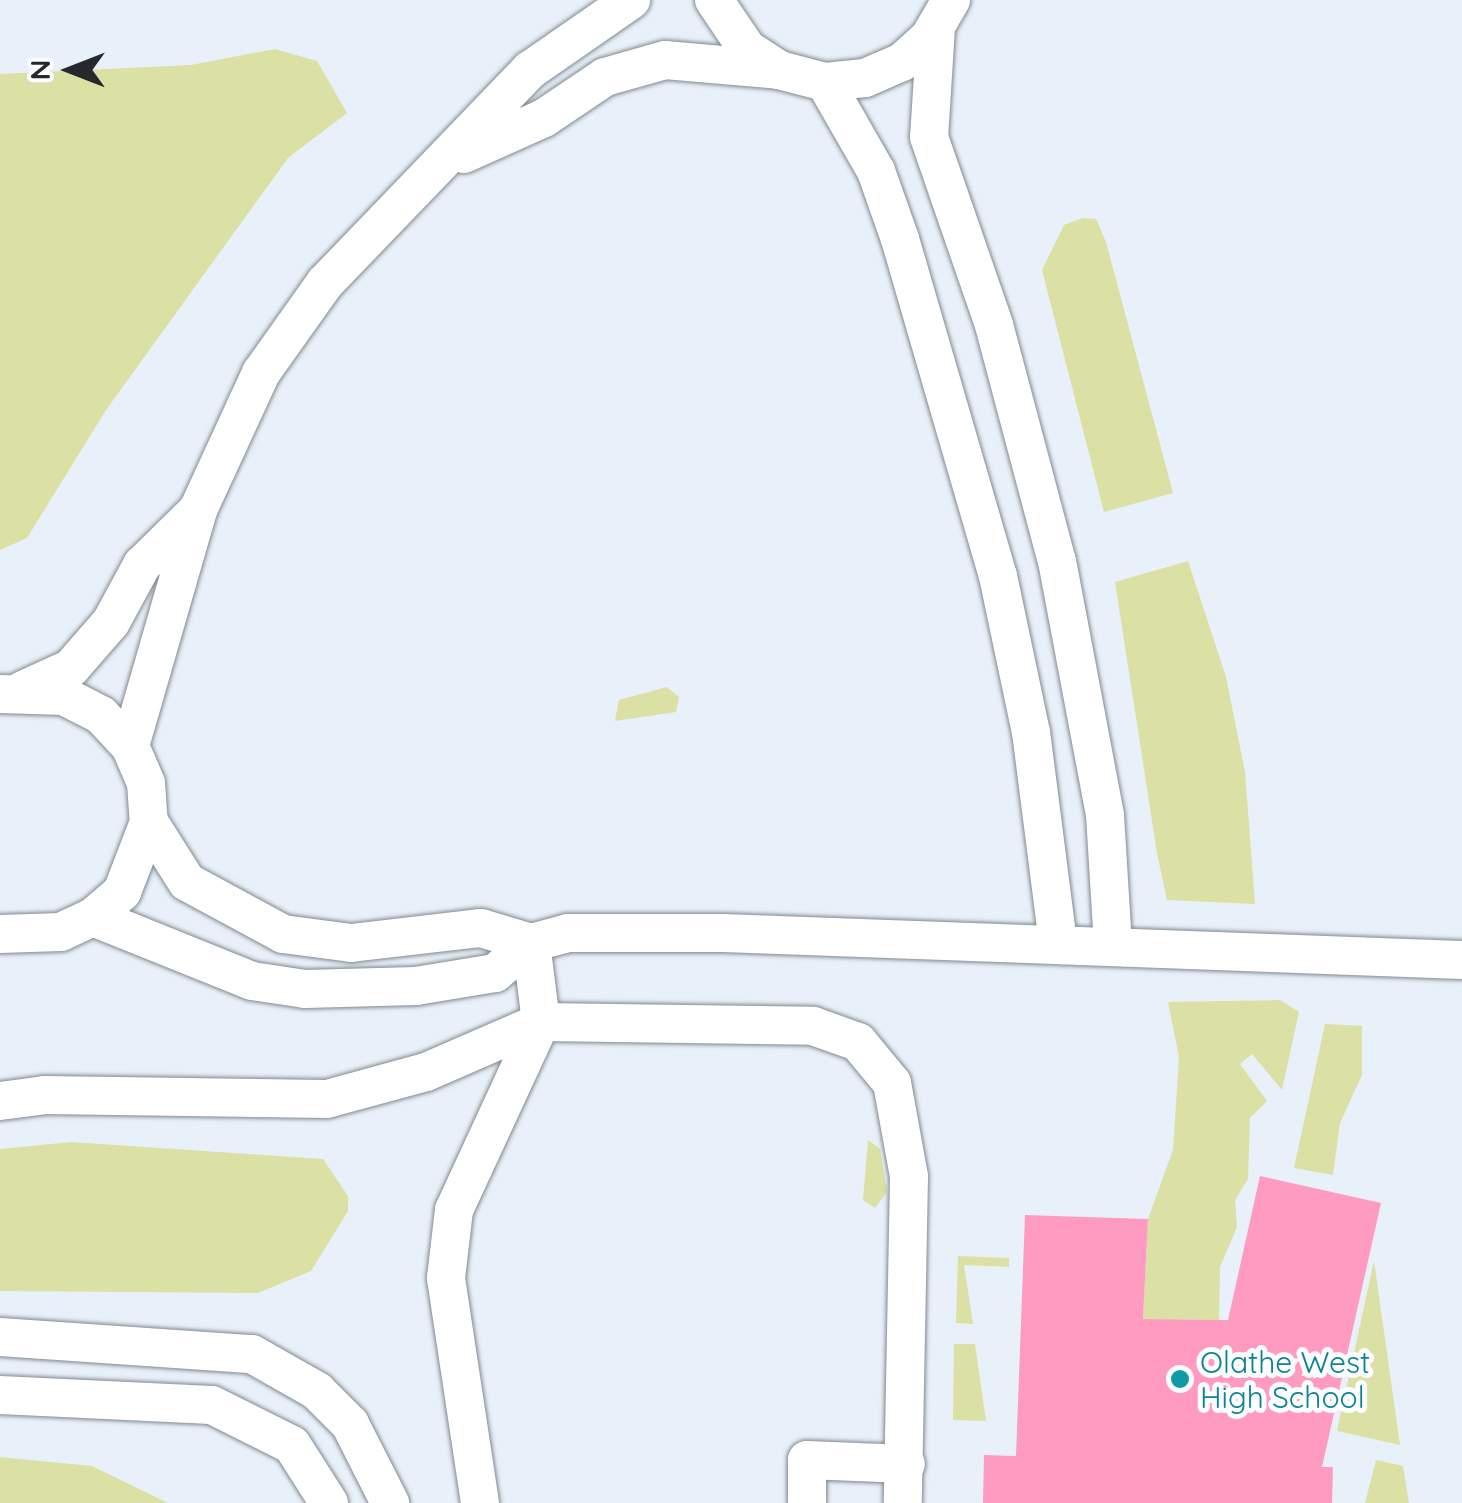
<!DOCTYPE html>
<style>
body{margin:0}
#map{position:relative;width:1462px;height:1503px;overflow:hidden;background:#e8f1f9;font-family:Quicksand,sans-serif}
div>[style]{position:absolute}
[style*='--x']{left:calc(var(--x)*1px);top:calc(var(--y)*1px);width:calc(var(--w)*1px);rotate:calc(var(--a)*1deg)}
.green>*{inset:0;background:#dbe0a4}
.building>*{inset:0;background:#ff9bc1}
.roads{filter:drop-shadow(0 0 2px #818991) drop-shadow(0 0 2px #818991)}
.minor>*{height:38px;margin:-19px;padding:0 19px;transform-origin:19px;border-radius:19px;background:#fff}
.dots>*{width:28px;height:28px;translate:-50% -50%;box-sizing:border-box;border:5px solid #fcfdff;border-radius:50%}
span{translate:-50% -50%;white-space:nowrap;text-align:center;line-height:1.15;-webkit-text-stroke:10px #fcfdff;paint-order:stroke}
.culture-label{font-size:30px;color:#0d838f}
.left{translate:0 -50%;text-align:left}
.north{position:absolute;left:20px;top:20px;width:100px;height:100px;-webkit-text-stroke:8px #fcfdff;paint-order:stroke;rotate:270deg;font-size:28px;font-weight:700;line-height:40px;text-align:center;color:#26292c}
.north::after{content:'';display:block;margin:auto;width:35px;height:45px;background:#26292c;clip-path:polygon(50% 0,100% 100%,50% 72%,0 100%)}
</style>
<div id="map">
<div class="green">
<div style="clip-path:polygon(275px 49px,317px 61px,347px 113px,288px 158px,106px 410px,27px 538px,0 550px,0 74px,191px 65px)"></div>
<div style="clip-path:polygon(1083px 218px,1096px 219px,1106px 242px,1173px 493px,1104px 512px,1042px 270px,1064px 225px)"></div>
<div style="clip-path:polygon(1188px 561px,1226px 677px,1245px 772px,1255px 904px,1167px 900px,1157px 853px,1115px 582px)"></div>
<div style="clip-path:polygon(667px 687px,679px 697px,676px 712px,615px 721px,619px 700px)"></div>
<div style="clip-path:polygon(1280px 1000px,1299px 1012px,1282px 1090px,1252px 1054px,1240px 1064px,1267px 1101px,1250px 1118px,1248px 1179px,1235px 1200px,1237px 1227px,1220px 1267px,1219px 1320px,1143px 1319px,1148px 1219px,1173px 1150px,1179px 1057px,1168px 1002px)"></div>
<div style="clip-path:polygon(1325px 1024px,1362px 1026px,1362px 1075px,1340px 1123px,1333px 1175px,1294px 1168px)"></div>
<div style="clip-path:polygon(868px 1140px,880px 1149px,887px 1192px,875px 1208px,863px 1200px)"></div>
<div style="clip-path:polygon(71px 1142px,323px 1159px,348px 1196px,348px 1211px,311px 1271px,258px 1293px,0 1291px,0 1149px)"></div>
<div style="clip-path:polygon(958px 1256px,1009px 1258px,1009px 1267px,964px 1265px,973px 1324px,956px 1323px)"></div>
<div style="clip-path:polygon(1374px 1261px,1400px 1445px,1337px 1431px)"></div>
<div style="clip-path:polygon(954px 1344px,975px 1344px,986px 1421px,953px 1420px)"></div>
<div style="clip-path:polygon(0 1457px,92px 1466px,168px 1503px,0 1503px)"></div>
<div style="clip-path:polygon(1376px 1460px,1403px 1466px,1409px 1503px,1365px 1503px)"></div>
</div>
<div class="building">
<div style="clip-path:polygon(1260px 1176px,1381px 1203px,1322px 1467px,1333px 1467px,1332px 1503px,983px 1503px,984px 1455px,1016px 1456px,1025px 1215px,1148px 1219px,1143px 1319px,1228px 1320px)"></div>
</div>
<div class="roads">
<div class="minor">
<div style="--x:714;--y:0;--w:59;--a:56"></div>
<div style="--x:747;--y:49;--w:38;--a:33"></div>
<div style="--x:779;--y:70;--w:48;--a:14.6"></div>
<div style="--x:825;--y:82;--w:40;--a:-5.7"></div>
<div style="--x:865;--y:78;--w:40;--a:-23.4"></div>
<div style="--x:902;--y:62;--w:36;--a:-42"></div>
<div style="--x:929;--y:38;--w:44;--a:-59.9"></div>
<div style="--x:936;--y:27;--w:110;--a:93.6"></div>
<div style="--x:929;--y:137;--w:199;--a:70.9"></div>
<div style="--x:994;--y:325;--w:244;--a:75.1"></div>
<div style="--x:1057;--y:561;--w:258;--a:79.3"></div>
<div style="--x:1105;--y:815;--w:129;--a:86.5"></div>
<div style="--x:825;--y:82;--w:103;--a:60.2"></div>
<div style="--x:876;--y:171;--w:72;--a:70.6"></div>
<div style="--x:900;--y:239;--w:351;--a:73.8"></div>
<div style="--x:998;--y:576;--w:159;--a:78.1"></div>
<div style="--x:1031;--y:732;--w:214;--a:82.7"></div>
<div style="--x:464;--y:154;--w:88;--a:-24.2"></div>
<div style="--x:544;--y:118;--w:73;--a:-33.9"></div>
<div style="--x:605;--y:77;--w:62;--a:-15.8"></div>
<div style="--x:665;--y:60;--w:114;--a:5"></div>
<div style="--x:23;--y:690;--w:53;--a:-24.6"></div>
<div style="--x:71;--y:668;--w:61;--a:-49"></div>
<div style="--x:111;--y:622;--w:65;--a:-61.5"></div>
<div style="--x:142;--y:565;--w:78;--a:-44.5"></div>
<div style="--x:0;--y:694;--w:64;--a:1.8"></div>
<div style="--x:64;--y:696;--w:42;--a:27.2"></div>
<div style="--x:101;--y:715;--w:42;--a:46.9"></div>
<div style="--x:130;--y:746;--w:40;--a:66.6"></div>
<div style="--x:146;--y:783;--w:39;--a:86"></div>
<div style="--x:149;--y:822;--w:75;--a:111.1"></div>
<div style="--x:122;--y:892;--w:38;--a:139"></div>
<div style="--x:93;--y:917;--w:35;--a:155"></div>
<div style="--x:61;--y:932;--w:61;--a:178.1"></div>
<div style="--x:130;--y:746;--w:246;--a:-73.9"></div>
<div style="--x:198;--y:510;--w:151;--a:-65.3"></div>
<div style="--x:261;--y:373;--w:110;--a:-54.6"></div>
<div style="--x:325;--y:283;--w:296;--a:-46.1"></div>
<div style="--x:530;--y:70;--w:123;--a:-34.7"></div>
<div style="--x:149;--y:822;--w:71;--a:57.7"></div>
<div style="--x:187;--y:882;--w:109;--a:28.4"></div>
<div style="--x:283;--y:934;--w:69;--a:7.5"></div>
<div style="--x:351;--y:943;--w:131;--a:-6.6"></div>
<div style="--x:481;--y:928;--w:52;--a:16.7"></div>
<div style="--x:93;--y:917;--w:171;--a:21.9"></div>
<div style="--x:252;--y:981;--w:54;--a:8.6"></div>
<div style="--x:305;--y:989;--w:111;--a:-1.5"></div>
<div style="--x:416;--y:986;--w:80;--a:-9.3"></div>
<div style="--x:495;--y:973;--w:47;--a:-39.8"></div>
<div style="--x:0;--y:1101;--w:45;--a:-7.6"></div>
<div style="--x:45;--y:1095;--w:282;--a:0.8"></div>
<div style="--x:327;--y:1099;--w:103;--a:-15.3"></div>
<div style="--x:426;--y:1072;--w:125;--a:-23.5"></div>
<div style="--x:541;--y:1022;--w:272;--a:0.8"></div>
<div style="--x:813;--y:1026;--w:48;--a:19.6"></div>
<div style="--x:858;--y:1042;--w:53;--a:50.3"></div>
<div style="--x:892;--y:1083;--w:96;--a:79.7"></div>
<div style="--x:909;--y:1177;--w:326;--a:91.1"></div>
<div style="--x:0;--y:1337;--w:253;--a:3.9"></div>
<div style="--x:252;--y:1354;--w:75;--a:29.6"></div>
<div style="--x:317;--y:1391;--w:47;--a:45"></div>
<div style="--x:350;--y:1424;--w:89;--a:63.1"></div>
<div style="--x:0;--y:1395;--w:212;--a:2.7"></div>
<div style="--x:212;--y:1405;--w:89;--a:26.6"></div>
<div style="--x:292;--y:1445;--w:69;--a:57.5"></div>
<div style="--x:480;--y:1503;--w:228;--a:-98.6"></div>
<div style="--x:446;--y:1278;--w:68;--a:-83.3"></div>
<div style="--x:454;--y:1210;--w:207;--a:-65.2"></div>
<div style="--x:541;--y:1022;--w:80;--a:-97.2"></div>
<div style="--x:531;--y:943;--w:38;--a:-15"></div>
<div style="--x:568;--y:933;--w:155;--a:0"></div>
<div style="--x:723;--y:933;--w:739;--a:2.09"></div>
<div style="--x:807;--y:1503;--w:43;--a:-90"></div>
<div style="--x:807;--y:1460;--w:99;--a:2.3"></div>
</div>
</div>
<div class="dots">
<div style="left:1180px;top:1379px;background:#0f9aa8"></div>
</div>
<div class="culture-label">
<span class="left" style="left:1200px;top:1379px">Olathe West<br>High School</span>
</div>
<div class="north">N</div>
</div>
